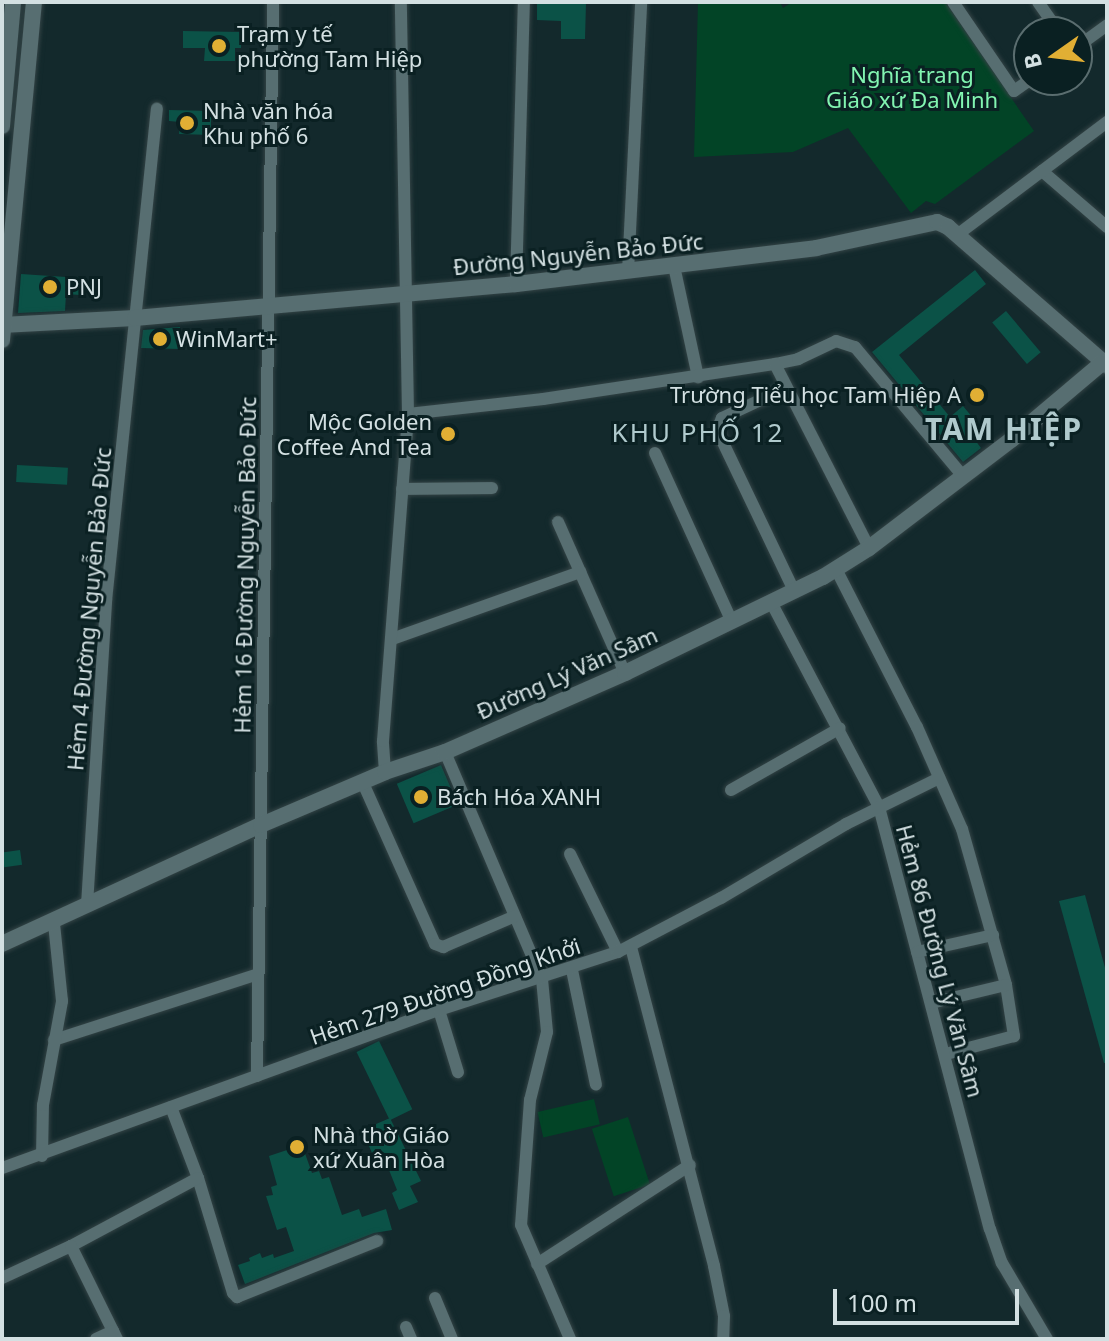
<!DOCTYPE html>
<meta charset="utf-8">
<style>
body{margin:0}
#map{position:relative;width:1109px;height:1341px;overflow:hidden;background:#13292c;font-family:"Noto Sans",sans-serif}
div>[style]{position:absolute}
[style*='--x']{left:calc(var(--x)*1px);top:calc(var(--y)*1px);width:calc(var(--w)*1px);rotate:calc(var(--a)*1deg)}
.green>*{inset:0;background:#024426;transform-origin:0 0}
.building>*{inset:0;background:#0b5247;transform-origin:0 0}
.roads{filter:drop-shadow(0 0 2px #334345) drop-shadow(0 0 2px #334345)}
.street>*{height:12px;margin:-6px;padding:0 6px;transform-origin:6px;border-radius:6px;background:#576e71}
.secondary>*{height:16px;margin:-8px;padding:0 8px;transform-origin:8px;border-radius:8px;background:#576e71}
.dots>*{width:22px;height:22px;translate:-50% -50%;box-sizing:border-box;border:4px solid #0a2022;border-radius:50%}
span{translate:-50% -50%;white-space:nowrap;text-align:center;line-height:1.15;-webkit-text-stroke:6px #0a2022;paint-order:stroke}
.poi-label{font-size:22px;color:#d3e0e2}
.left{translate:0 -50%;text-align:left}
.right{translate:-100% -50%;text-align:right}
.park-label{font-size:22px;color:#82f5b1}
.street-label{font-size:22px;color:#d3e0e2}
.quarter-label{font-size:26px;color:#b0cacd;letter-spacing:2px}
.district-label{font-size:30px;color:#b0cacd;font-weight:700;letter-spacing:2px}
.frame{position:absolute;inset:0;border:4px solid #d3e0e2;pointer-events:none}
.north{position:absolute;left:1013px;top:16px;width:80px;height:80px;box-sizing:border-box;background:#0a2022;border:2px solid #5a6d6f;border-radius:50%;rotate:256deg;font-size:22px;font-weight:700;line-height:32px;text-align:center;color:#d3e0e2}
.north::after{content:'';display:block;margin:auto;width:28px;height:36px;background:#e1af34;clip-path:polygon(50% 0,100% 100%,50% 72%,0 100%)}
.scale{position:absolute;left:833px;top:1289px;width:186px;height:36px;box-sizing:border-box;border:4px solid #d3e0e2;border-top:0;padding-left:10px;font-size:24px;line-height:28px;white-space:nowrap;color:#d3e0e2;-webkit-text-stroke:6px #0a2022;paint-order:stroke}
</style>
<div id="map">
<div class="green">
<div style="clip-path:polygon(698px 2px,780px 2px,783px 8px,792px 2px,945px 2px,1034px 131px,935px 204px,926px 201px,911px 213px,848px 128px,793px 152px,694px 157px)"></div>
<div style="left:594px;top:1099px;width:26px;height:58px;rotate:77deg"></div>
<div style="left:628px;top:1117px;width:71px;height:38px;rotate:72deg"></div>
</div>
<div class="building">
<div style="clip-path:polygon(537px 2px,586px 3px,585px 39px,561px 39px,561px 21px,537px 20px)"></div>
<div style="clip-path:polygon(183px 31px,241px 32px,241px 48px,235px 48px,235px 61px,204px 61px,205px 48px,183px 48px)"></div>
<div style="clip-path:polygon(169px 110px,211px 111px,211px 135px,179px 134px,180px 122px,169px 121px)"></div>
<div style="clip-path:polygon(975px 270px,986px 284px,899px 355px,950px 417px,963px 406px,978px 424px,969px 432px,981px 448px,963px 462px,872px 352px)"></div>
<div style="clip-path:polygon(21px 274px,81px 278px,80px 295px,66px 294px,65px 311px,18px 313px)"></div>
<div style="left:1006px;top:311px;width:54px;height:18px;rotate:50deg"></div>
<div style="clip-path:polygon(180px 327px,179px 349px,141px 348px,143px 330px)"></div>
<div style="left:17px;top:465px;width:51px;height:17px;rotate:3deg"></div>
<div style="left:441px;top:765px;width:43px;height:48px;rotate:67deg"></div>
<div style="left:20px;top:850px;width:15px;height:18px;rotate:82deg"></div>
<div style="clip-path:polygon(1085px 895px,1107px 975px,1107px 1063px,1104px 1063px,1059px 901px)"></div>
<div style="left:379px;top:1041px;width:76px;height:25px;rotate:64deg"></div>
<div style="clip-path:polygon(390px 1118px,421px 1181px,410px 1186px,418px 1202px,399px 1210px,392px 1193px,397px 1190px,381px 1150px,372px 1153px,362px 1130px)"></div>
<div style="clip-path:polygon(302px 1145px,312px 1173px,319px 1171px,322px 1179px,329px 1177px,342px 1215px,359px 1209px,362px 1217px,386px 1209px,392px 1230px,374px 1233px,245px 1284px,238px 1265px,250px 1261px,249px 1258px,260px 1253px,262px 1258px,273px 1254px,274px 1258px,294px 1251px,286px 1227px,277px 1230px,266px 1196px,273px 1195px,271px 1187px,277px 1185px,269px 1156px)"></div>
</div>
<div class="roads">
<div class="street">
<div style="--x:953;--y:2;--w:108;--a:55.6"></div>
<div style="--x:1014;--y:91;--w:19;--a:-35"></div>
<div style="--x:1038;--y:2;--w:37;--a:55"></div>
<div style="--x:1077;--y:47;--w:37;--a:-36"></div>
<div style="--x:1042;--y:171;--w:86;--a:40.7"></div>
<div style="--x:957;--y:235;--w:188;--a:-37"></div>
<div style="--x:674;--y:266;--w:114;--a:77.8"></div>
<div style="--x:628;--y:272;--w:270;--a:-87.2"></div>
<div style="--x:516;--y:284;--w:282;--a:-88.4"></div>
<div style="--x:775;--y:364;--w:24;--a:-12"></div>
<div style="--x:798;--y:359;--w:42;--a:-25.3"></div>
<div style="--x:836;--y:341;--w:20;--a:18"></div>
<div style="--x:855;--y:347;--w:168;--a:50.1"></div>
<div style="--x:786;--y:388;--w:71;--a:154.9"></div>
<div style="--x:722;--y:418;--w:13;--a:113"></div>
<div style="--x:717;--y:430;--w:178;--a:64.4"></div>
<div style="--x:408;--y:414;--w:136;--a:-6.3"></div>
<div style="--x:543;--y:399;--w:235;--a:-8.6"></div>
<div style="--x:775;--y:364;--w:207;--a:62.9"></div>
<div style="--x:655;--y:453;--w:186;--a:65.5"></div>
<div style="--x:402;--y:489;--w:90;--a:-0.6"></div>
<div style="--x:558;--y:522;--w:165;--a:66.1"></div>
<div style="--x:836;--y:569;--w:178;--a:62.9"></div>
<div style="--x:917;--y:727;--w:111;--a:66.2"></div>
<div style="--x:962;--y:829;--w:162;--a:74.2"></div>
<div style="--x:1006;--y:985;--w:52;--a:81.1"></div>
<div style="--x:1014;--y:1036;--w:70;--a:165.2"></div>
<div style="--x:771;--y:602;--w:232;--a:62.2"></div>
<div style="--x:879;--y:807;--w:436;--a:75.3"></div>
<div style="--x:990;--y:1229;--w:36;--a:71"></div>
<div style="--x:1002;--y:1263;--w:88;--a:59.4"></div>
<div style="--x:392;--y:639;--w:200;--a:-19.6"></div>
<div style="--x:445;--y:752;--w:247;--a:66.9"></div>
<div style="--x:542;--y:979;--w:53;--a:84.6"></div>
<div style="--x:547;--y:1032;--w:70;--a:104"></div>
<div style="--x:530;--y:1100;--w:125;--a:94.1"></div>
<div style="--x:521;--y:1225;--w:124;--a:66.7"></div>
<div style="--x:385;--y:772;--w:31;--a:-94"></div>
<div style="--x:383;--y:741;--w:328;--a:-85.6"></div>
<div style="--x:408;--y:414;--w:412;--a:-91"></div>
<div style="--x:363;--y:783;--w:176;--a:65.9"></div>
<div style="--x:435;--y:944;--w:9;--a:21"></div>
<div style="--x:443;--y:947;--w:78;--a:-23.3"></div>
<div style="--x:731;--y:790;--w:125;--a:-29.6"></div>
<div style="--x:570;--y:854;--w:109;--a:63.9"></div>
<div style="--x:87;--y:905;--w:305;--a:-86.4"></div>
<div style="--x:106;--y:601;--w:495;--a:-84.1"></div>
<div style="--x:631;--y:947;--w:330;--a:75.4"></div>
<div style="--x:714;--y:1266;--w:51;--a:78.7"></div>
<div style="--x:724;--y:1316;--w:23;--a:92"></div>
<div style="--x:917;--y:952;--w:78;--a:-12.6"></div>
<div style="--x:572;--y:970;--w:117;--a:78.2"></div>
<div style="--x:931;--y:1003;--w:77;--a:-13.5"></div>
<div style="--x:439;--y:1010;--w:65;--a:73"></div>
<div style="--x:54;--y:1040;--w:214;--a:-17.9"></div>
<div style="--x:257;--y:1076;--w:1074;--a:-89.15"></div>
<div style="--x:171;--y:1107;--w:76;--a:69.2"></div>
<div style="--x:198;--y:1178;--w:120;--a:73.1"></div>
<div style="--x:233;--y:1293;--w:6;--a:45"></div>
<div style="--x:237;--y:1297;--w:151;--a:-21.8"></div>
<div style="--x:42;--y:1156;--w:51;--a:-88.9"></div>
<div style="--x:43;--y:1105;--w:106;--a:-79.6"></div>
<div style="--x:62;--y:1001;--w:78;--a:-95.9"></div>
<div style="--x:2;--y:1168;--w:465;--a:-19.9"></div>
<div style="--x:439;--y:1010;--w:188;--a:-18"></div>
<div style="--x:618;--y:952;--w:116;--a:-27.7"></div>
<div style="--x:721;--y:898;--w:145;--a:-30.6"></div>
<div style="--x:846;--y:824;--w:104;--a:-26.3"></div>
<div style="--x:71;--y:1246;--w:144;--a:-28.2"></div>
<div style="--x:537;--y:1264;--w:182;--a:-32.9"></div>
<div style="--x:2;--y:1278;--w:76;--a:-24.9"></div>
<div style="--x:71;--y:1246;--w:104;--a:63.7"></div>
<div style="--x:435;--y:1298;--w:44;--a:67.5"></div>
<div style="--x:406;--y:1327;--w:13;--a:67"></div>
<div style="--x:96;--y:1339;--w:19;--a:-25"></div>
</div>
<div class="secondary">
<div style="--x:2;--y:126;--w:124;--a:-84.9"></div>
<div style="--x:2;--y:325;--w:133;--a:-3"></div>
<div style="--x:135;--y:318;--w:383;--a:-5.1"></div>
<div style="--x:516;--y:284;--w:302;--a:-6.8"></div>
<div style="--x:816;--y:248;--w:124;--a:-12.1"></div>
<div style="--x:937;--y:222;--w:12;--a:24"></div>
<div style="--x:948;--y:227;--w:211;--a:41"></div>
<div style="--x:2;--y:340;--w:340;--a:-84.6"></div>
<div style="--x:2;--y:944;--w:285;--a:-24.7"></div>
<div style="--x:261;--y:825;--w:135;--a:-23.1"></div>
<div style="--x:385;--y:772;--w:63;--a:-18.4"></div>
<div style="--x:445;--y:752;--w:197;--a:-23.7"></div>
<div style="--x:625;--y:673;--w:220;--a:-25.9"></div>
<div style="--x:823;--y:577;--w:54;--a:-32.2"></div>
<div style="--x:869;--y:548;--w:180;--a:-37.3"></div>
<div style="--x:1012;--y:439;--w:119;--a:-40.2"></div>
</div>
</div>
<div class="dots">
<div style="left:219px;top:46px;background:#e1af34"></div>
<div style="left:187px;top:123px;background:#e1af34"></div>
<div style="left:50px;top:287px;background:#e1af34"></div>
<div style="left:160px;top:339px;background:#e1af34"></div>
<div style="left:977px;top:395px;background:#e1af34"></div>
<div style="left:448px;top:434px;background:#e1af34"></div>
<div style="left:421px;top:797px;background:#e1af34"></div>
<div style="left:297px;top:1147px;background:#e1af34"></div>
</div>
<div class="poi-label">
<span class="left" style="left:237px;top:46px">Trạm y tế<br>phường Tam Hiệp</span>
<span class="left" style="left:203px;top:123px">Nhà văn hóa<br>Khu phố 6</span>
<span class="left" style="left:66px;top:287px">PNJ</span>
<span class="left" style="left:176px;top:339px">WinMart+</span>
<span class="right" style="left:961px;top:395px">Trường Tiểu học Tam Hiệp A</span>
<span class="right" style="left:432px;top:434px">Mộc Golden<br>Coffee And Tea</span>
<span class="left" style="left:437px;top:797px">Bách Hóa XANH</span>
<span class="left" style="left:313px;top:1147px">Nhà thờ Giáo<br>xứ Xuân Hòa</span>
</div>
<div class="park-label">
<span style="left:912px;top:87px">Nghĩa trang<br>Giáo xứ Đa Minh</span>
</div>
<div class="street-label">
<span style="left:578px;top:254px;rotate:-6deg">Đường Nguyễn Bảo Đức</span>
<span style="left:245px;top:565px;rotate:-89deg">Hẻm 16 Đường Nguyễn Bảo Đức</span>
<span style="left:89px;top:609px;rotate:-85deg">Hẻm 4 Đường Nguyễn Bảo Đức</span>
<span style="left:567px;top:673px;rotate:-24deg">Đường Lý Văn Sâm</span>
<span style="left:940px;top:961px;rotate:75deg">Hẻm 86 Đường Lý Văn Sâm</span>
<span style="left:445px;top:991px;rotate:-19deg">Hẻm 279 Đường Đồng Khởi</span>
</div>
<div class="quarter-label">
<span style="left:698px;top:433px">KHU PHỐ 12</span>
</div>
<div class="district-label">
<span style="left:1004px;top:429px">TAM HIỆP</span>
</div>
<div class="frame"></div>
<div class="north">B</div>
<div class="scale">100 m</div>
</div>
